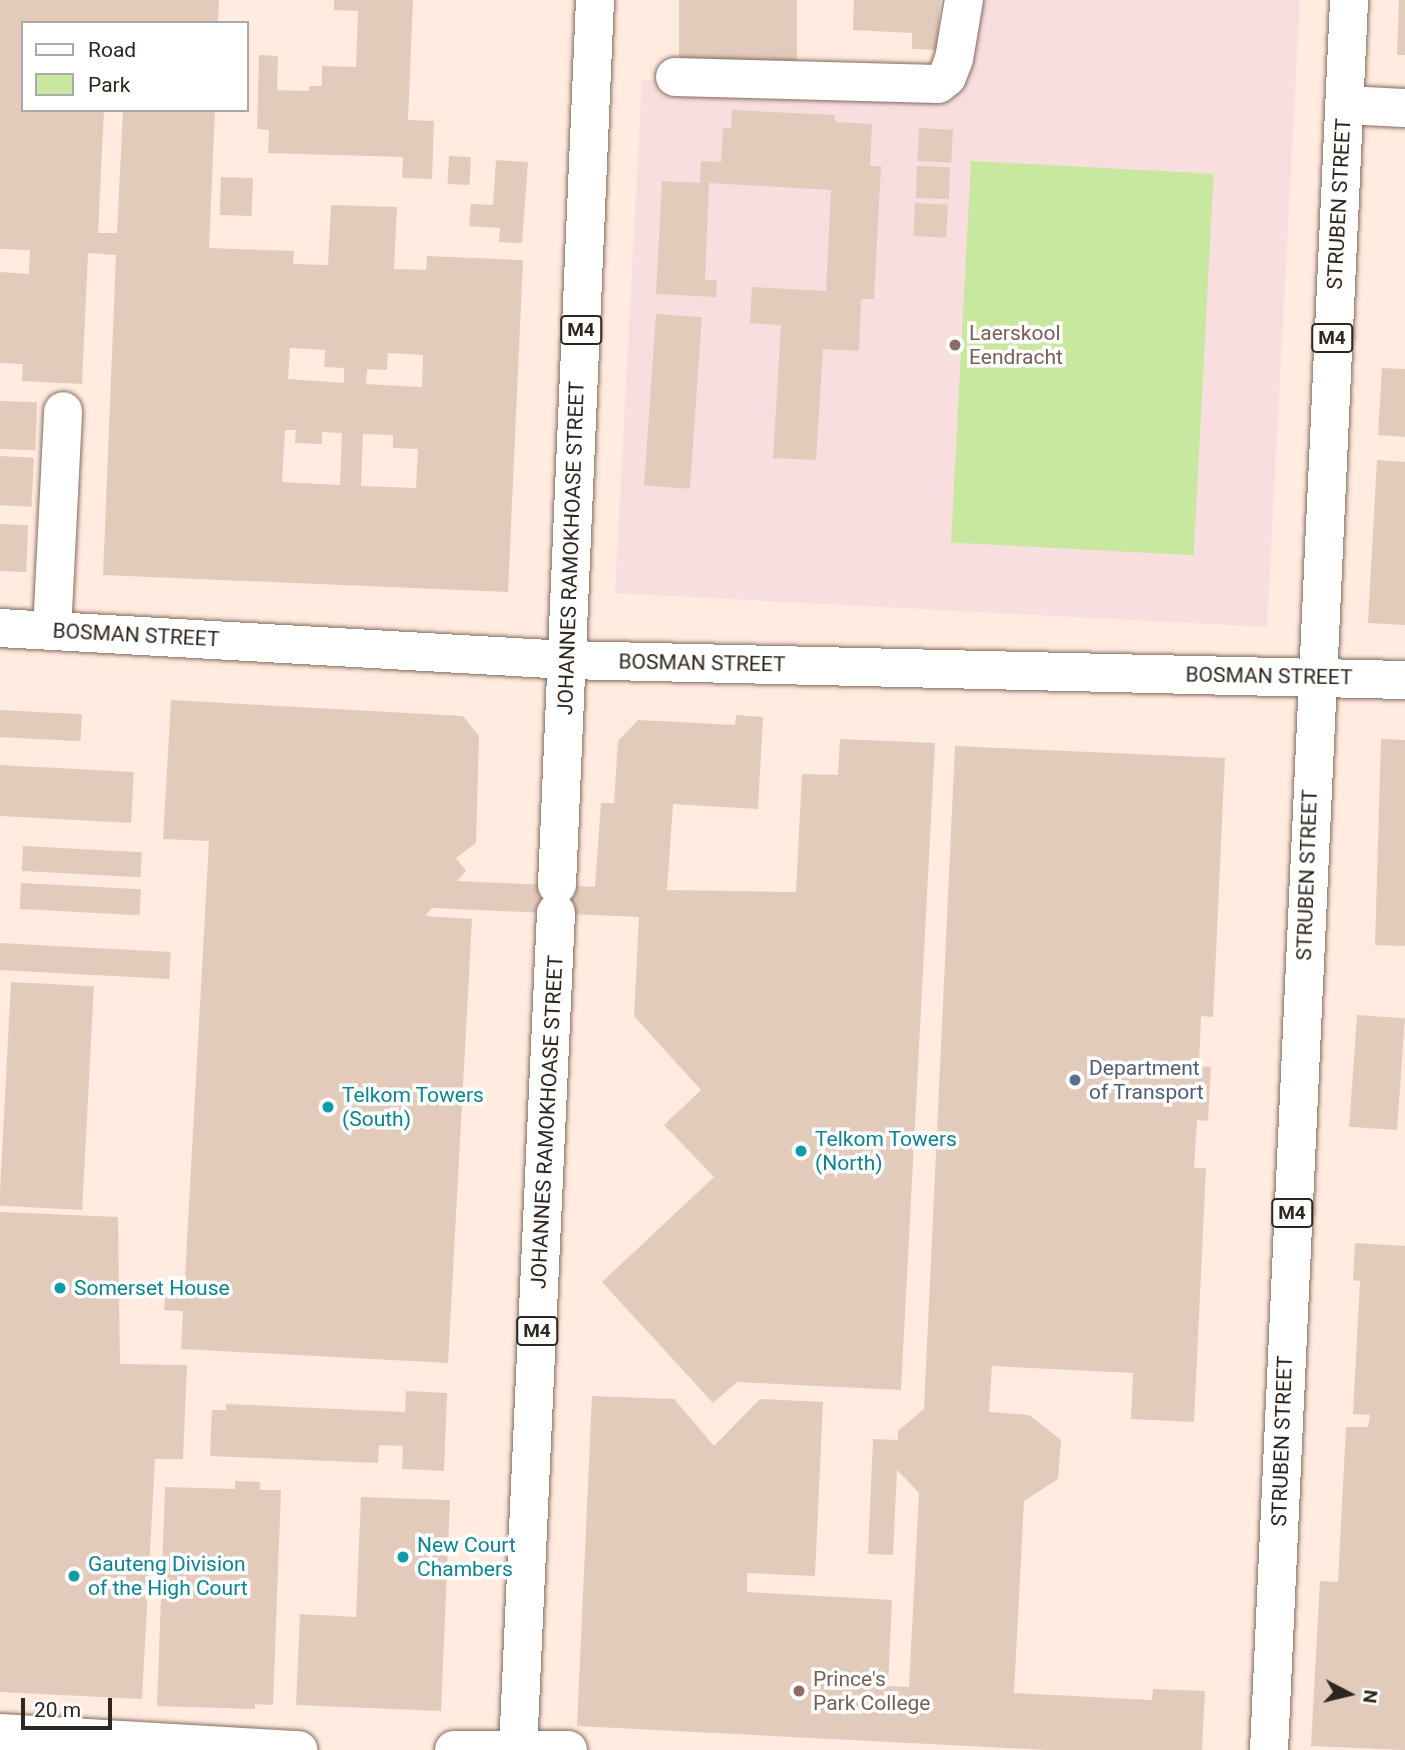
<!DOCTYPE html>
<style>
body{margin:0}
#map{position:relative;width:1405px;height:1750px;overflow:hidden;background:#ffebdf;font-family:Roboto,sans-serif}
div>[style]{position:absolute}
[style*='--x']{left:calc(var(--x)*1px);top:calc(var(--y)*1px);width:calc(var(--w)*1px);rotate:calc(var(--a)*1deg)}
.education>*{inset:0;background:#f9dedf}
.green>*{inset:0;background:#c8e89f;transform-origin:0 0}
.building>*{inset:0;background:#e3cbbc;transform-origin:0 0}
.roads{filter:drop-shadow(0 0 2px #826c5f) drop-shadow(0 0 2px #826c5f)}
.minor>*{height:38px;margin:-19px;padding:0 19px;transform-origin:19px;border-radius:19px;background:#fff}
.major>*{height:38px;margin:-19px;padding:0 19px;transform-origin:19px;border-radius:19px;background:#fff}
.dots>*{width:19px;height:19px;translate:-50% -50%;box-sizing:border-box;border:4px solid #fff;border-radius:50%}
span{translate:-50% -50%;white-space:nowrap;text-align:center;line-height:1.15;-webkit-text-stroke:7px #fff;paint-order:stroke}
.shield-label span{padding:2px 5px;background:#fff;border:2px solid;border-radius:5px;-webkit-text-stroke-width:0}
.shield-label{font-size:19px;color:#2f2620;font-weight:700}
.street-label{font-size:21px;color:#2f2620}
.education-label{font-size:21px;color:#785e54}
.left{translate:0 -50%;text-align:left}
.service-label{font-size:21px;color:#4e5e75}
.culture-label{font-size:21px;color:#0d838f}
.legend{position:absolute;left:21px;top:21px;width:228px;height:91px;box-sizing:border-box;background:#fff;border:2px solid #aca8a6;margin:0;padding:9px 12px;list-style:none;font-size:21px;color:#2f2620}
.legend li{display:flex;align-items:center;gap:14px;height:35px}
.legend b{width:35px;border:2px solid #aca8a6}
.north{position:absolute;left:1314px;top:1659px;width:70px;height:70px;-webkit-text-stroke:5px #fff;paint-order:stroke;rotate:97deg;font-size:19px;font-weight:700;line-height:28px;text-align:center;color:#2f2620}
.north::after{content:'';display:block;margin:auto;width:24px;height:32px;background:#2f2620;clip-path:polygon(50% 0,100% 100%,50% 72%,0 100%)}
.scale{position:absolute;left:21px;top:1698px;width:91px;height:32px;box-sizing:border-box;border:4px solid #2f2620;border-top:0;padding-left:9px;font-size:21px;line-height:24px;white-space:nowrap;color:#2f2620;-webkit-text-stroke:5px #fff;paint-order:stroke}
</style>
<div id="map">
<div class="education">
<div style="clip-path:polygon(960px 0,1300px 0,1267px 627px,615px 593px,642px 80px,955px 96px)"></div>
</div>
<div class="green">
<div style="left:971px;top:161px;width:243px;height:382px;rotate:3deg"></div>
</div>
<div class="building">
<div style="clip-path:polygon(evenodd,0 0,219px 0,218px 23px,23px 23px,23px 110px,104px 110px,98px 233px,117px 233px,123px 110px,215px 110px,209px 248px,294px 251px,293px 264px,328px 265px,331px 205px,397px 207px,394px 269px,426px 270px,427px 256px,523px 260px,508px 592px,103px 575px,116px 255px,88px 253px,82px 384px,22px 381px,23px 364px,0 363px,0 272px,29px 274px,30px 250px,0 249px,0 0,290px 348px,325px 350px,324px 367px,344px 368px,344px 383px,288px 379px,290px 348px,0 0,388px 353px,423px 355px,422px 387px,366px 384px,367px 369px,387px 370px,388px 353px,0 0,285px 430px,296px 430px,295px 443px,322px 444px,322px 432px,342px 433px,340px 485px,282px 482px,285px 430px,0 0,363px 434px,393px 435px,393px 448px,418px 449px,416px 488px,361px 486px,363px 434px)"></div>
<div style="clip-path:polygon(334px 0,413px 0,408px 120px,434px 121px,432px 179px,402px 178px,403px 157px,268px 153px,269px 130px,257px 129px,259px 55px,278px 56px,277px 90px,309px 91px,309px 86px,322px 86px,322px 66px,356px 67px,358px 11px,334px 10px)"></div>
<div style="left:679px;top:0;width:118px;height:68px"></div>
<div style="clip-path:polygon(854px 0,940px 0,937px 50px,912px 49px,912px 33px,853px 30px)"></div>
<div style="clip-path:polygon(1399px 0,1405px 0,1405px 55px,1397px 55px)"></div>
<div style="clip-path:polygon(732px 110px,835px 115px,835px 122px,872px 124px,870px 166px,881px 166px,874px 299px,861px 299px,859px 351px,823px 349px,816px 460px,773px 458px,781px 325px,750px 323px,752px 287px,826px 291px,831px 190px,709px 183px,705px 280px,717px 280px,716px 297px,656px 294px,662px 181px,700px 183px,701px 161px,721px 162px,723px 128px,731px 128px)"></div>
<div style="left:919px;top:128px;width:34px;height:33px;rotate:3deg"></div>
<div style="left:449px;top:156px;width:22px;height:28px;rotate:3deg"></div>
<div style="clip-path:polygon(496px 160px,528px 162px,522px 243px,499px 242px,500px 228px,469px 226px,471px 204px,493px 205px)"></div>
<div style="left:917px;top:166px;width:33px;height:32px;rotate:2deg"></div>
<div style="left:221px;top:177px;width:32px;height:38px;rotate:2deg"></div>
<div style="left:915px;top:203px;width:33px;height:33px;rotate:3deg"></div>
<div style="left:656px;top:314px;width:46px;height:172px;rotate:4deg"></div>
<div style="clip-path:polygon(1382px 368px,1405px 369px,1405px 437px,1378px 435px)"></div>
<div style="left:0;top:401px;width:37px;height:48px;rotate:2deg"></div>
<div style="left:0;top:456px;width:34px;height:49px;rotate:3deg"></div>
<div style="clip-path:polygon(1377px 460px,1405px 462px,1405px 625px,1368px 623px)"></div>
<div style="left:0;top:524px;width:28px;height:47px;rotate:2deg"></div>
<div style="clip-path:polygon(171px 700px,463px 716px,479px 736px,476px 843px,456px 858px,466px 871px,457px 881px,595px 887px,601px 803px,614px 803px,618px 741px,638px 720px,735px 725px,736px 715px,763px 717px,758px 809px,673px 804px,667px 890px,796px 892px,802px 774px,838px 775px,840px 739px,935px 743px,901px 1390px,737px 1382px,713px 1403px,602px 1282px,714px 1177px,664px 1125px,701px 1090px,634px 1016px,639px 917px,432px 908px,425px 916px,472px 919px,448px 1363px,181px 1349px,183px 1311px,164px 1310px,165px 1296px,184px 1296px,209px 841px,163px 839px)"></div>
<div style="left:0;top:710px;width:82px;height:27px;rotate:3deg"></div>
<div style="clip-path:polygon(1381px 739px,1405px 740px,1405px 946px,1375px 945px)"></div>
<div style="clip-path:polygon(955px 746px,1225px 758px,1213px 1017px,1201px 1016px,1199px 1066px,1211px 1067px,1208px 1121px,1197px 1120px,1194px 1168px,1206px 1168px,1194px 1422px,1131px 1419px,1133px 1373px,992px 1366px,989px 1412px,1029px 1415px,1061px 1440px,1058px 1479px,1024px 1501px,1014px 1693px,1152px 1700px,1153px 1689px,1205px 1691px,1202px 1750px,1048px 1750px,577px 1726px,592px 1396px,674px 1399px,714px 1446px,760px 1399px,823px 1402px,815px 1576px,747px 1573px,747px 1592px,892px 1600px,888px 1686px,909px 1687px,919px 1493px,897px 1470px,893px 1555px,868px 1554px,873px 1439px,898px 1440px,898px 1431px,924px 1409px)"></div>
<div style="left:0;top:765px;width:134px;height:51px;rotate:3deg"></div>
<div style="left:23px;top:846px;width:119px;height:25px;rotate:3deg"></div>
<div style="left:21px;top:883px;width:120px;height:26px;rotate:3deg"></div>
<div style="left:0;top:943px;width:171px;height:27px;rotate:3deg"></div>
<div style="left:11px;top:982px;width:83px;height:224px;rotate:3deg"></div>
<div style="left:1357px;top:1015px;width:48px;height:112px;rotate:4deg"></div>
<div style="clip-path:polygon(0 1212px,118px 1217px,120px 1364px,187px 1365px,183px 1459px,155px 1459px,142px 1699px,0 1692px)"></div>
<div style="clip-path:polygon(1355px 1243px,1405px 1246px,1405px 1750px,1311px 1746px,1320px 1581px,1338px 1582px,1346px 1427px,1368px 1427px,1370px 1415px,1353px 1414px,1360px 1281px,1353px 1280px)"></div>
<div style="clip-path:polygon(406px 1391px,447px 1393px,444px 1471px,402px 1469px,403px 1446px,379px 1445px,378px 1463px,210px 1456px,212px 1410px,226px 1410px,226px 1404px,405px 1412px)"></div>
<div style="clip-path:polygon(235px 1481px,260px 1482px,260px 1490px,281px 1490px,273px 1705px,255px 1704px,255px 1709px,157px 1706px,165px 1487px,235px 1489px)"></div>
<div style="clip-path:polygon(361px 1497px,450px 1500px,441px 1711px,296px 1705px,300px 1614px,356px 1617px)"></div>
</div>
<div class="roads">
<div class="minor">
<div style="--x:675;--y:77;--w:263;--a:1.5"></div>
<div style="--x:938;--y:84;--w:11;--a:-38"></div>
<div style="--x:947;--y:77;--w:19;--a:-69"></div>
<div style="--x:954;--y:59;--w:60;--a:-80.4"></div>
<div style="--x:1344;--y:105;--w:61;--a:2.8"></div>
<div style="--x:52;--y:631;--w:220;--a:-87.1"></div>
<div style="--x:0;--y:1733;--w:299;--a:3.3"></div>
<div style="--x:454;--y:1750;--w:114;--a:0"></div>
</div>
<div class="major">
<div style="--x:0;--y:628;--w:568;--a:3.23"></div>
<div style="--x:567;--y:660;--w:838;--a:1.37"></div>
<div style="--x:557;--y:885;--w:886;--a:-87.54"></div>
<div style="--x:518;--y:1750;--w:838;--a:-87.4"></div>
<div style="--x:1269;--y:1750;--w:1752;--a:-87.38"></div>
</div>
</div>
<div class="dots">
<div style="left:955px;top:345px;background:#8d6e63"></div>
<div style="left:1075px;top:1080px;background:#5c6f8a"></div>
<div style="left:328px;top:1107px;background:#0f9aa8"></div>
<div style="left:801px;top:1151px;background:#0f9aa8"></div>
<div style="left:60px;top:1288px;background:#0f9aa8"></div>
<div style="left:403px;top:1557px;background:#0f9aa8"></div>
<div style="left:74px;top:1576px;background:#0f9aa8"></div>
<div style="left:799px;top:1691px;background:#8d6e63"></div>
</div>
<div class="shield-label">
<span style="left:581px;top:330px">M4</span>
<span style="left:1332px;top:338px">M4</span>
<span style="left:1292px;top:1213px">M4</span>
<span style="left:537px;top:1331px">M4</span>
</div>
<div class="street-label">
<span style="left:1339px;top:204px;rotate:-87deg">STRUBEN STREET</span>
<span style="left:571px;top:548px;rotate:-88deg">JOHANNES RAMOKHOASE STREET</span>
<span style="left:136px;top:635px;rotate:3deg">BOSMAN STREET</span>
<span style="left:702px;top:663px;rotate:1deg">BOSMAN STREET</span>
<span style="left:1269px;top:676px;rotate:1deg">BOSMAN STREET</span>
<span style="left:1307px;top:875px;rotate:-88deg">STRUBEN STREET</span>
<span style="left:547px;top:1122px;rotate:-87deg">JOHANNES RAMOKHOASE STREET</span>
<span style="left:1282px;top:1441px;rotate:-88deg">STRUBEN STREET</span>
</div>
<div class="education-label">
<span class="left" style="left:969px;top:345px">Laerskool<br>Eendracht</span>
<span class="left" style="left:813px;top:1691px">Prince's<br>Park College</span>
</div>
<div class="service-label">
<span class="left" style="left:1089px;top:1080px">Department<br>of Transport</span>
</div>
<div class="culture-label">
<span class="left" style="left:342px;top:1107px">Telkom Towers<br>(South)</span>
<span class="left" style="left:815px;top:1151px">Telkom Towers<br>(North)</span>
<span class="left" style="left:74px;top:1288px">Somerset House</span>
<span class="left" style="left:417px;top:1557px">New Court<br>Chambers</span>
<span class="left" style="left:88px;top:1576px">Gauteng Division<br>of the High Court</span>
</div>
<ul class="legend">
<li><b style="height:9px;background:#fff"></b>Road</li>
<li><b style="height:19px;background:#c8e89f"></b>Park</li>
</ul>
<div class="north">N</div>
<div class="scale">20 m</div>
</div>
